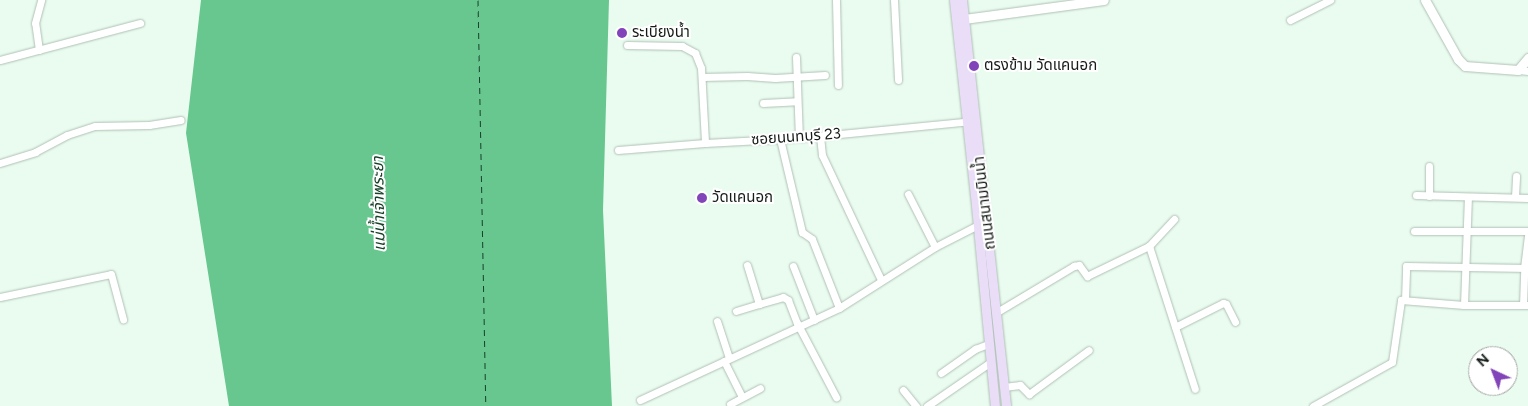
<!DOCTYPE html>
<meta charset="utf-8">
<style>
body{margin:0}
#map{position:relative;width:1528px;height:406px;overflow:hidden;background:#eafcf0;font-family:Figtree,"Noto Sans Thai",sans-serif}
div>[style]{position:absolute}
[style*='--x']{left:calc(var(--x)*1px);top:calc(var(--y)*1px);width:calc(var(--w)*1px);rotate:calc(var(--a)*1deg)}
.water>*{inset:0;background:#67c78f}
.ferry>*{height:1px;margin-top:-0.5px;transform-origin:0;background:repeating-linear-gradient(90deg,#174029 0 6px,transparent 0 11px)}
.roads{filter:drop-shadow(0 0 1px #b0c0b5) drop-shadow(0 0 1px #b0c0b5)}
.minor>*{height:7px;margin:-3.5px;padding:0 3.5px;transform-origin:3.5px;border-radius:3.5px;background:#fff}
.tertiary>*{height:9px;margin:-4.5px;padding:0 4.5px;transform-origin:4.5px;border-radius:4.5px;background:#fff}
.secondary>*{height:9px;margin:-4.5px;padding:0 4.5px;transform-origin:4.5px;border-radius:4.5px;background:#e9ddf8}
.dots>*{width:14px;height:14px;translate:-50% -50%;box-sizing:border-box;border:2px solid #fff;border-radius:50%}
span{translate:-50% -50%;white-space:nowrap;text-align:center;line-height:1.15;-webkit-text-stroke:4px #fff;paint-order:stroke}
.poi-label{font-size:15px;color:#161c18}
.left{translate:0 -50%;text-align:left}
.street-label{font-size:15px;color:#161c18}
.water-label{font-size:16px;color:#174029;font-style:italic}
.north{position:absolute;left:1468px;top:346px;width:50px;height:50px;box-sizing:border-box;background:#fff;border:1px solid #a2a4a3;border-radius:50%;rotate:317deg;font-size:14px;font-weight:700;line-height:20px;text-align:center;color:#161c18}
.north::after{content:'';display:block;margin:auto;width:18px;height:22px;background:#8144b9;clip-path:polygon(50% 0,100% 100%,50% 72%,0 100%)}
</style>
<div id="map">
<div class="water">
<div style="clip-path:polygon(201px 0,609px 0,603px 210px,612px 406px,229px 406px,186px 133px)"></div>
</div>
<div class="ferry">
<div style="--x:478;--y:0;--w:406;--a:88.9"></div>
</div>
<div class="roads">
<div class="minor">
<div style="--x:836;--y:0;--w:85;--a:88.7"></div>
<div style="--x:894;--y:0;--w:80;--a:87.1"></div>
<div style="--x:1290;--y:20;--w:45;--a:-26.6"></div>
<div style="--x:627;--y:45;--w:55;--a:1"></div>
<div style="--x:682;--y:46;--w:15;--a:28"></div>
<div style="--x:695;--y:53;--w:16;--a:68"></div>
<div style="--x:701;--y:68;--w:75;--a:86.9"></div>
<div style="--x:39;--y:50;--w:27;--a:-98"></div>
<div style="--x:35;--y:23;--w:24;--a:-75"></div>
<div style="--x:796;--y:57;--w:81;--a:87.9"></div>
<div style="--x:0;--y:60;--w:145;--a:-14.8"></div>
<div style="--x:1518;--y:70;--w:10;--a:6"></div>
<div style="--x:702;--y:77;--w:45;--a:-1.3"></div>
<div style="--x:747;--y:76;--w:28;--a:4"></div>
<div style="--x:775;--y:78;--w:50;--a:-3.4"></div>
<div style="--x:763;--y:103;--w:34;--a:-3"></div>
<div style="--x:820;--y:136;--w:19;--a:84"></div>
<div style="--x:822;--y:155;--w:138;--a:64.7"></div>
<div style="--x:780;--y:139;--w:96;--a:76.7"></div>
<div style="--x:802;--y:232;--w:12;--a:35"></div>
<div style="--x:812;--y:239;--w:74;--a:68.6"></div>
<div style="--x:618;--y:150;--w:87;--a:-4.6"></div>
<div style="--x:705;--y:143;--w:94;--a:-3"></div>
<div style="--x:799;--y:138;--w:173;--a:-5.6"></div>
<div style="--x:0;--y:163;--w:37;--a:-17"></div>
<div style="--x:35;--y:152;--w:36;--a:-28"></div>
<div style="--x:67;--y:135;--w:29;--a:-18"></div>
<div style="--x:95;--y:126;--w:54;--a:-1.1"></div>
<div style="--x:149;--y:125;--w:32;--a:-9"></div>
<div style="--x:1429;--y:166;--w:30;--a:90"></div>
<div style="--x:908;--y:194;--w:59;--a:63"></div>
<div style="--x:1416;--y:195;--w:112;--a:1.5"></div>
<div style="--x:1515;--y:197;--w:21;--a:-87"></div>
<div style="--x:1414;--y:231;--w:114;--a:0"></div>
<div style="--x:1149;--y:246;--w:150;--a:72.2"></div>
<div style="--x:747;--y:265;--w:41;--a:72.9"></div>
<div style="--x:759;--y:304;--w:25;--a:-16"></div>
<div style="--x:783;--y:297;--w:6;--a:31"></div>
<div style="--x:788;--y:300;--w:25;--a:69"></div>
<div style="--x:797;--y:323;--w:84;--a:62.2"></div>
<div style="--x:793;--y:266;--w:58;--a:68.7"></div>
<div style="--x:0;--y:297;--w:113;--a:-11.7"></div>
<div style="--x:111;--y:274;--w:47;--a:75.1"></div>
<div style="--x:1405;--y:300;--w:34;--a:-88"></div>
<div style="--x:1406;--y:266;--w:122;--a:0.9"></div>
<div style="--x:1464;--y:305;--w:108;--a:-87.9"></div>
<div style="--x:1523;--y:305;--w:37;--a:-88"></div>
<div style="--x:1524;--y:268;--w:32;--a:-83"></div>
<div style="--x:736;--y:311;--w:24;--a:-17"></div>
<div style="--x:997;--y:312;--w:90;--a:-30.9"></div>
<div style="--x:1074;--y:266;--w:5;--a:-11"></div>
<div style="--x:1079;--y:265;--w:14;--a:54"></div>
<div style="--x:1087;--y:276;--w:69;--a:-25.8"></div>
<div style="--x:1149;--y:246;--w:37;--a:-47"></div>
<div style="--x:717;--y:321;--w:39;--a:72"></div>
<div style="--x:1175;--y:327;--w:54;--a:-26.6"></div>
<div style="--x:1223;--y:303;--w:3;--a:18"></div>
<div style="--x:1226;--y:304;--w:20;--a:63"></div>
<div style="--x:724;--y:361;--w:40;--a:63.4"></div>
<div style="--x:941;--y:373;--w:42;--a:-35.2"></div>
<div style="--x:975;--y:349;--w:14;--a:-21"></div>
<div style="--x:1004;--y:387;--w:16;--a:-7"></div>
<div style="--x:1020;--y:385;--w:13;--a:45"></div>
<div style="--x:1029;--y:394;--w:74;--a:-36.3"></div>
<div style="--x:903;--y:390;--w:21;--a:51"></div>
<div style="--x:640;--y:400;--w:219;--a:-24.8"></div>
<div style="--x:839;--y:308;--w:114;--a:-32.4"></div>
<div style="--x:935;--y:247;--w:48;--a:-27.1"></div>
<div style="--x:730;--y:404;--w:34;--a:-28"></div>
<div style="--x:927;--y:406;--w:75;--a:-34.7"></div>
<div style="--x:1313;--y:406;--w:90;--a:-29.1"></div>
<div style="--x:1392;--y:362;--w:63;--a:-81.7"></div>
<div style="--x:1401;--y:300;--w:63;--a:4.5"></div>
<div style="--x:1464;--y:305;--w:64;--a:0"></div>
</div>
<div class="tertiary">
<div style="--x:1425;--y:0;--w:68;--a:60.8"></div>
<div style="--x:1458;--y:59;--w:10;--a:45"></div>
<div style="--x:1465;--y:66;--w:53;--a:4.3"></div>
<div style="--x:1518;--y:70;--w:16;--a:-50"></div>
<div style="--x:964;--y:19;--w:141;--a:-7.7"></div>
</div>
<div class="secondary">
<div style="--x:954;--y:0;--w:196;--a:83.9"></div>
<div style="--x:975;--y:195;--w:212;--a:84.6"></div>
<div style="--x:962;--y:0;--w:408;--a:83.8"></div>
</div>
</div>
<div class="dots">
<div style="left:622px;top:33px;background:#8144b9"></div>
<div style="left:974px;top:66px;background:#8144b9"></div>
<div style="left:702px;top:198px;background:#8144b9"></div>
</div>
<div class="poi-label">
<span class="left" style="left:632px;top:33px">ระเบียงน้ำ</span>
<span class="left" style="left:984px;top:66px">ตรงข้าม วัดแคนอก</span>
<span class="left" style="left:712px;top:198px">วัดแคนอก</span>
</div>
<div class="street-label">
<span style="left:796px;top:137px;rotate:-4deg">ซอยนนทบุรี 23</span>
<span style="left:985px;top:203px;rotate:-97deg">ถนนสนามบินน้ำ</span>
</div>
<div class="water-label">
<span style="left:379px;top:204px;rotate:-91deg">แม่น้ำเจ้าพระยา</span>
</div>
<div class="north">N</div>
</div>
